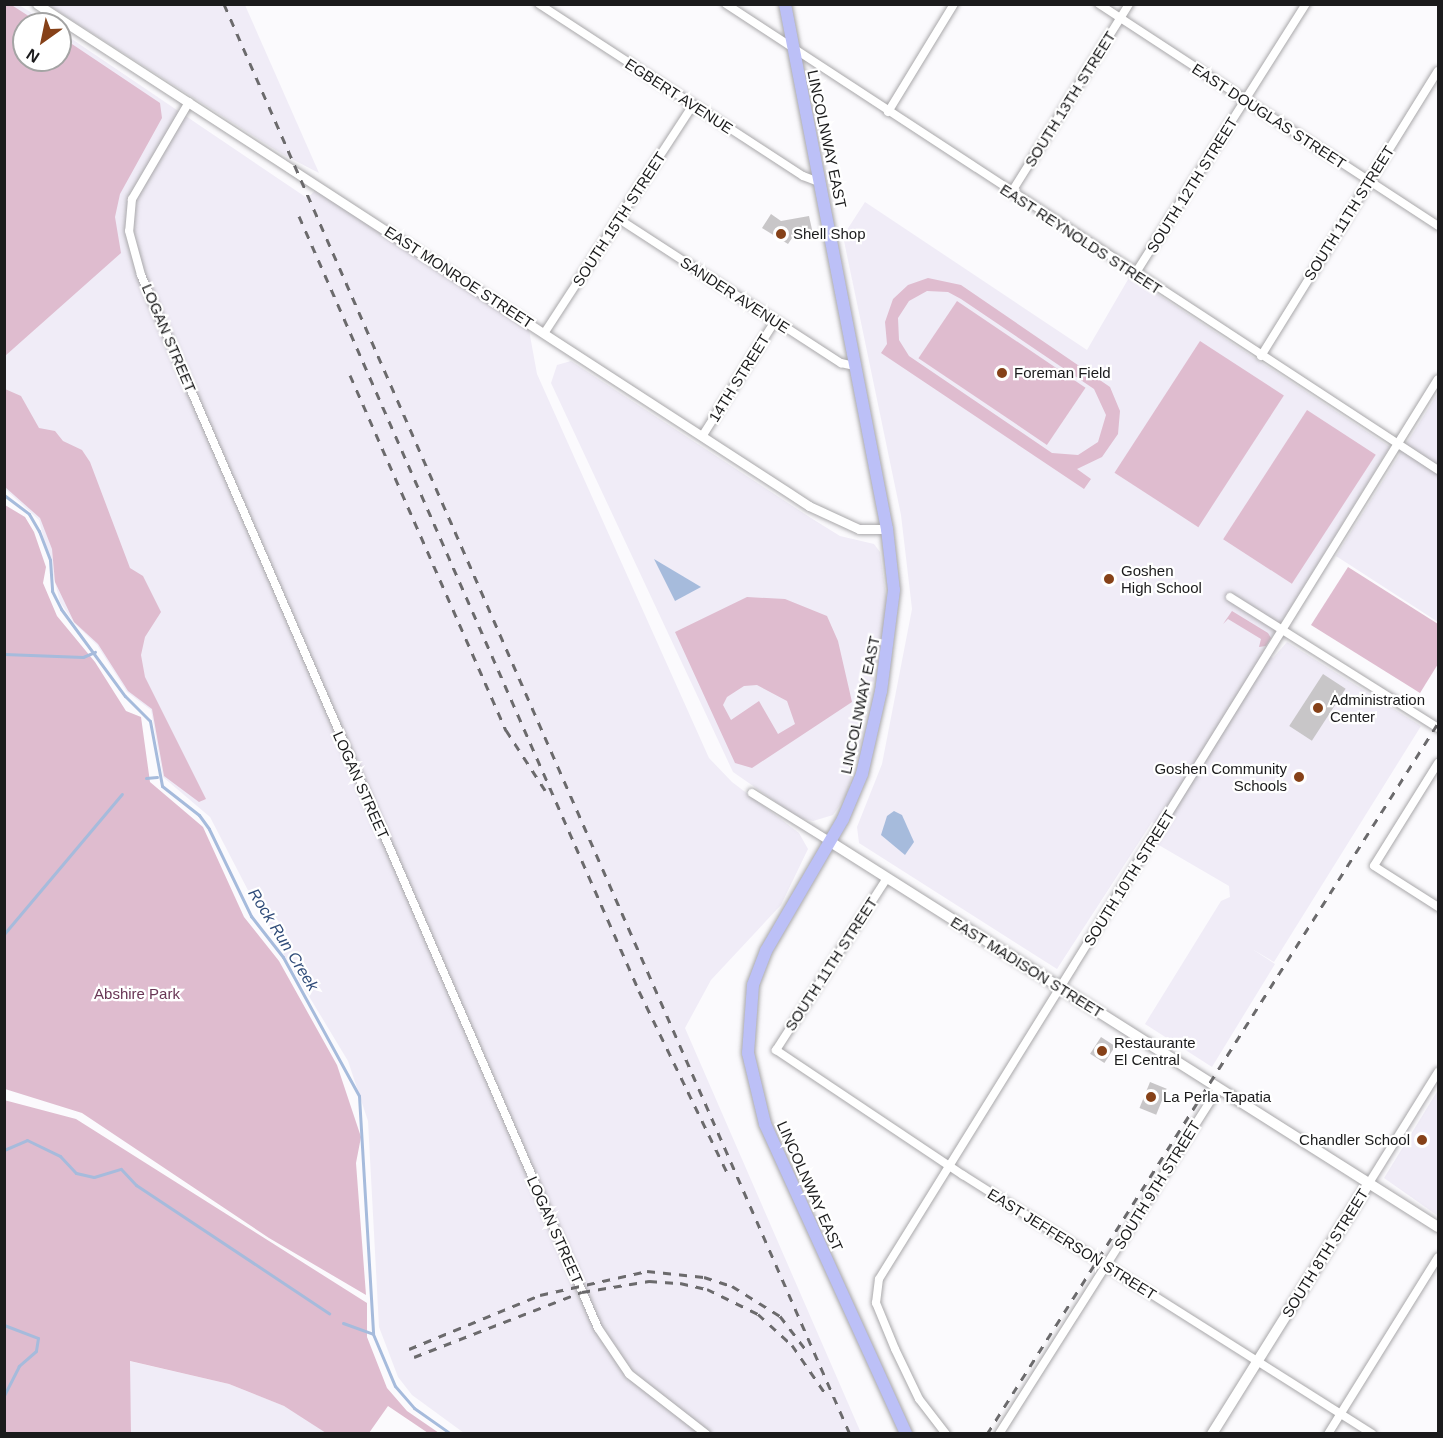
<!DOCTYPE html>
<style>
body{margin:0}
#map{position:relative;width:1443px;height:1438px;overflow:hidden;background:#fbfafd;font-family:Arial,sans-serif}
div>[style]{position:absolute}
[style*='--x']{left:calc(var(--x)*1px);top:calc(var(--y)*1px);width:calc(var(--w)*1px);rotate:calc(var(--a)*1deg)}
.built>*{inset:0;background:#f0ecf7}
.green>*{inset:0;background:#dfbccf;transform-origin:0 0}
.water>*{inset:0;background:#a6bbdc}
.stream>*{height:3px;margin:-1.5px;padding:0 1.5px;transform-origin:1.5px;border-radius:1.5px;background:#a6bbdc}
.building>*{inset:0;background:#c8c6c8;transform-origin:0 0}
.roads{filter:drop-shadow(0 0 2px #a9a8aa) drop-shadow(0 0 2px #a9a8aa)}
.minor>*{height:8px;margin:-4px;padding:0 4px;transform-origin:4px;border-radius:4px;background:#fff}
.tertiary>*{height:9px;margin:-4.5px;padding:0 4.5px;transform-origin:4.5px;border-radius:4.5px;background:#fff}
.secondary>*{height:10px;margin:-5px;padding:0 5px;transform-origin:5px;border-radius:5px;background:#fff}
.trunk>*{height:12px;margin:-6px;padding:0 6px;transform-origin:6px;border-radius:6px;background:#bcc0f7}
.rail>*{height:3px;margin-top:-1.5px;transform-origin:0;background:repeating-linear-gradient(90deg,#6b6a6c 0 8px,transparent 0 16px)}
.dots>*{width:16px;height:16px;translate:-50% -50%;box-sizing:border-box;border:3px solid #fff;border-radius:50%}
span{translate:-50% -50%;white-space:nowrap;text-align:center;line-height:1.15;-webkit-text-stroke:4.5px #fff;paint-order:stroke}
.street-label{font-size:15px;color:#1b1b1c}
.poi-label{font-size:15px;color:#1b1b1c}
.left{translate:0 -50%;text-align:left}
.right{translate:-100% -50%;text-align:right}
.park-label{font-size:15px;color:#693655}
.water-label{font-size:16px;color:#304c79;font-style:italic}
.frame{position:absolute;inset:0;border:6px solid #1b1b1c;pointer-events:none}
.north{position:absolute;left:12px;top:12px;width:60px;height:60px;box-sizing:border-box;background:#fff;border:2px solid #a4a4a4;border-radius:50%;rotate:213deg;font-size:16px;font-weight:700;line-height:24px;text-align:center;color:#1b1b1c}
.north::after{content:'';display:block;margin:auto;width:21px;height:27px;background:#864118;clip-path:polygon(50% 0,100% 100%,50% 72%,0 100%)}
</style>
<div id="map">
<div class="built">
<div style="clip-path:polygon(4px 5px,19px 5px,50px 24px,24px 24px,24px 60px,60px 60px,60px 31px,307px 198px,316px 190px,529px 330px,537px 374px,709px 758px,732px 782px,799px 833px,808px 849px,781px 905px,711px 980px,685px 1028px,861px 1433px,464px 1433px,412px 1395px,398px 1377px,379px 1327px,368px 1121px,348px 1061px,266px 925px,210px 817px,163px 777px,151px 710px,127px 692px,97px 645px,74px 623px,60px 602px,39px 520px,5px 489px)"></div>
<div style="clip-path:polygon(48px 5px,245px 5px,319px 173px,282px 154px)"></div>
<div style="clip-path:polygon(865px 202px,1087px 350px,1130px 276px,1390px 447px,1263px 652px,1273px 658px,1287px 642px,1421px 726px,1274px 962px,1252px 949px,1275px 964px,1212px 1067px,1145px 1024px,1221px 901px,1230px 897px,1229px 886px,1157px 844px,1165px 830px,1152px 822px,1057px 969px,859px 843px,857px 827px,882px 764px,912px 609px,901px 515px,843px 236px)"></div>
<div style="clip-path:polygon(571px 361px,811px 518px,840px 536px,874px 544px,880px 552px,887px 603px,884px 631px,857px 760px,846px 796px,833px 815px,813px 821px,799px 818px,733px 772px,551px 383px,557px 365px)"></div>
<div style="clip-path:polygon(1438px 393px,1438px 622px,1336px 556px)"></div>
<div style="clip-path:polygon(1438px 1090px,1438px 1216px,1384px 1178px)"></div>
<div style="clip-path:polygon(129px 1361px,229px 1384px,284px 1406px,327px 1432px,131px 1433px)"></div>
</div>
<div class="green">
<div style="clip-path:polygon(10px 4px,41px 24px,24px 24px,24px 60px,60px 60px,60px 36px,160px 103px,162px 118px,120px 194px,115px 217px,121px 253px,5px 356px,4px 5px)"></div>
<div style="clip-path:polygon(evenodd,928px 278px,961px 285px,1110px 387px,1120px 411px,1118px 434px,1102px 457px,1077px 469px,1091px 479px,1084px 489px,881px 353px,887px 344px,885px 322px,893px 299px,908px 285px,928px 278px,927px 291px,948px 292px,961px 299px,1094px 389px,1106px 415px,1098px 442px,1078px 455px,1052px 453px,909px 356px,899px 340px,898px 318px,909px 301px,927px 291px)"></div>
<div style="left:957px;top:301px;width:155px;height:69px;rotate:34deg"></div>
<div style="left:1200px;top:341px;width:100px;height:157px;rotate:33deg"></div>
<div style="clip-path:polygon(5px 389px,21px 396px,39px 428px,55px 431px,63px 441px,82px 450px,90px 462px,130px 568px,143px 576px,161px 612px,145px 637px,141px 655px,145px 677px,206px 799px,199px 802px,164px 776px,152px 709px,128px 691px,98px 644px,74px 622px,55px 582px,52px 549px,40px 518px,5px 487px)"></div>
<div style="left:1307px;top:410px;width:82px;height:154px;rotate:33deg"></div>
<div style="clip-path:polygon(5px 505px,25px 517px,34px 532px,46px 567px,43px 583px,57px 616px,95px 662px,126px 711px,141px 717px,150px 782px,203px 827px,244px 917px,279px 961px,337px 1065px,361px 1137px,356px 1163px,366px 1295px,269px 1238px,82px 1113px,5px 1089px)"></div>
<div style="clip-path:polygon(1348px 567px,1438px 624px,1438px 664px,1420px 693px,1311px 625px)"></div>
<div style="clip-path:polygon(evenodd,747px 597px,785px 599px,827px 616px,838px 641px,852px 702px,752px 768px,735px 763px,675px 632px,747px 597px,757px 685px,787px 701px,795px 724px,778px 734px,759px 701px,731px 720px,723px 705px,727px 697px,744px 686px,757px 685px)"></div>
<div style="clip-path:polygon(1232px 611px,1268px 633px,1271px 638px,1266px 646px,1259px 647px,1261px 639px,1228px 619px,1223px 624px)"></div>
<div style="clip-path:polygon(4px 1100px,76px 1119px,367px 1303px,367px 1337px,387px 1388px,407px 1411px,439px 1433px,428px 1433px,388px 1406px,369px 1433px,326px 1433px,284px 1406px,229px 1384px,130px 1361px,131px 1433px,5px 1433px)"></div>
</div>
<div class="water">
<div style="clip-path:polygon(654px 559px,701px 587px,675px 601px)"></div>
<div style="clip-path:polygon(894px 811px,902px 815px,914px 842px,905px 855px,881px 835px,887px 816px)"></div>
</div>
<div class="stream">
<div style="--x:4;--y:495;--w:31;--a:37"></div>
<div style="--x:29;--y:514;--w:20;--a:60"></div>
<div style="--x:39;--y:531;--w:31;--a:69"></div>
<div style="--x:50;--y:560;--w:31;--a:86"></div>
<div style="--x:52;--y:591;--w:20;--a:63"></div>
<div style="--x:61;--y:609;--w:108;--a:53.7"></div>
<div style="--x:125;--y:696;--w:35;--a:45"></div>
<div style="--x:150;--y:721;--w:66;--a:79.5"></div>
<div style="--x:162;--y:786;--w:47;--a:38.1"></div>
<div style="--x:199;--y:815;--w:17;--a:54"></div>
<div style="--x:209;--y:829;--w:97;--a:64.2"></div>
<div style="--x:251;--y:916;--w:52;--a:52"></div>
<div style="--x:283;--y:957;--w:158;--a:61.3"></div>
<div style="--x:359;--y:1096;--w:238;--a:86.6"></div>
<div style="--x:373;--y:1334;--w:56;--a:67.1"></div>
<div style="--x:395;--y:1386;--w:29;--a:49"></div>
<div style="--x:414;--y:1408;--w:45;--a:35.1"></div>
<div style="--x:4;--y:654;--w:79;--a:2.2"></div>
<div style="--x:83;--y:657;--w:13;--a:-23"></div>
<div style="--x:146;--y:778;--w:11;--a:-5"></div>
<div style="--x:4;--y:934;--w:183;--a:-49.9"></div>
<div style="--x:4;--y:1150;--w:25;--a:-23"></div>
<div style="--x:27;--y:1140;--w:37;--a:26"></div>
<div style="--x:60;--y:1156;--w:23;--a:47"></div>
<div style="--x:76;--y:1173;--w:18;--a:13"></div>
<div style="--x:94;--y:1177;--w:28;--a:-17"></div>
<div style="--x:121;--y:1169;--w:22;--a:47"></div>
<div style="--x:136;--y:1185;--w:232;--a:33.6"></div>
<div style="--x:343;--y:1323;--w:32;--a:20"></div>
<div style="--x:4;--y:1325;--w:36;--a:21"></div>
<div style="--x:38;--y:1338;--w:13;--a:99"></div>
<div style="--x:36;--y:1351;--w:23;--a:139"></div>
<div style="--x:19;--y:1366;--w:33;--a:117"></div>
</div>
<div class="building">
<div style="clip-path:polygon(771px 214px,781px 221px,809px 216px,813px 234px,792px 238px,788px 244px,762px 228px)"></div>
<div style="left:1323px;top:674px;width:27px;height:62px;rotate:33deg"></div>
<div style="left:1101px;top:1037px;width:17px;height:20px;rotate:33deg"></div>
<div style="left:1150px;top:1082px;width:18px;height:28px;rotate:22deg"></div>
</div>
<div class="roads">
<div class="minor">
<div style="--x:539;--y:4;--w:315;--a:33.1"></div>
<div style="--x:803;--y:176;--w:19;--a:21"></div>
<div style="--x:726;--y:4;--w:851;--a:33.2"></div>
<div style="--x:1099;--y:4;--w:405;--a:33.2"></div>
<div style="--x:189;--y:102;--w:113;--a:120.4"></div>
<div style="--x:132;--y:199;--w:32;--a:95"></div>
<div style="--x:129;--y:231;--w:46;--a:74.7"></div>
<div style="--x:141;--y:275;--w:1148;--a:66.54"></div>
<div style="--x:598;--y:1328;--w:55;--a:56"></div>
<div style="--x:629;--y:1374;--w:98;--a:37.9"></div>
<div style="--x:888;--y:112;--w:127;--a:-58.6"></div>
<div style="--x:1011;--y:193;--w:223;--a:-58"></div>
<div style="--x:619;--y:219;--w:265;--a:33"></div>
<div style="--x:841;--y:363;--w:13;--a:13"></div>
<div style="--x:1135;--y:274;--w:320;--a:-57.7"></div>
<div style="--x:545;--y:332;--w:271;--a:-56.9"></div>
<div style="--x:1261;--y:356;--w:335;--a:-58.2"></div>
<div style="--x:703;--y:435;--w:135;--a:-57.7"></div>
<div style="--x:1230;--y:597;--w:246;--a:32.2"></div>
<div style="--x:1438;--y:763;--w:121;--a:121.9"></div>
<div style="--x:1374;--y:866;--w:76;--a:32.6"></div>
<div style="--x:752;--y:793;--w:91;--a:31.9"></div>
<div style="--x:887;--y:878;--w:205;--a:122.8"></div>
<div style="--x:776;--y:1050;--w:225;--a:33.8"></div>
<div style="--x:963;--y:1175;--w:484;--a:32.3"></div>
<div style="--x:1369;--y:1183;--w:131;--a:-58.1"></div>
<div style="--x:946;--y:1434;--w:44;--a:-127.6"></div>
<div style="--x:919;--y:1399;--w:55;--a:-115.6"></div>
<div style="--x:895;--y:1349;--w:50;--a:-112.4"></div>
<div style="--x:876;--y:1303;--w:24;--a:-83"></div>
<div style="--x:879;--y:1279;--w:1059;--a:-58.16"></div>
<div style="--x:999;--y:1434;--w:410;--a:-57.6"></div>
<div style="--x:1328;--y:1434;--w:208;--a:-58.1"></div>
</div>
<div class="tertiary">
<div style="--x:37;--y:4;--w:921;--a:33.03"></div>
<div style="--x:809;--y:506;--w:55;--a:24.7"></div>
<div style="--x:859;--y:529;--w:28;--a:0"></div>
</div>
<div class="secondary">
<div style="--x:829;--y:841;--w:721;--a:32.37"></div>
<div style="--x:1212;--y:1434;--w:296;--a:-58"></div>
</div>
<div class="trunk">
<div style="--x:785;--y:4;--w:535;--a:79.01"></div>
<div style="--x:887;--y:529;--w:61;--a:83.5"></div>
<div style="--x:894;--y:590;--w:102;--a:97.3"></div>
<div style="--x:881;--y:691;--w:85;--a:102.9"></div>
<div style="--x:862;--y:774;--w:49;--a:112.9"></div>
<div style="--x:843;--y:819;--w:153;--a:120.3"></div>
<div style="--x:766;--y:951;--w:36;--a:111"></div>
<div style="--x:753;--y:985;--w:68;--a:94.2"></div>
<div style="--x:748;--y:1053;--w:73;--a:76.5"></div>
<div style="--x:765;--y:1124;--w:341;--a:65.5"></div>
</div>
</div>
<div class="rail">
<div style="--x:224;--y:4;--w:1561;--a:66.36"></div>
<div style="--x:299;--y:216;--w:846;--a:66.31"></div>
<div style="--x:639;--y:991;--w:206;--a:64.1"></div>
<div style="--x:350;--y:375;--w:388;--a:66.3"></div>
<div style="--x:506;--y:730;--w:72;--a:57"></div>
<div style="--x:409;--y:1349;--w:142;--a:-22.4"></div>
<div style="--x:540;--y:1295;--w:110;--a:-12.6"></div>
<div style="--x:647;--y:1271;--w:57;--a:6"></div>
<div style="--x:704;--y:1277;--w:29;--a:18"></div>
<div style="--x:732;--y:1286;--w:57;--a:32"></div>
<div style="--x:780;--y:1316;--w:43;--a:52.6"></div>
<div style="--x:414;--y:1357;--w:180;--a:-21.2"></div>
<div style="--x:582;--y:1292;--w:68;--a:-9.3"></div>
<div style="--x:649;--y:1281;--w:31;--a:4"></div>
<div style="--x:680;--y:1283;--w:28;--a:13"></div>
<div style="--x:707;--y:1289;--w:57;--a:26.1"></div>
<div style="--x:758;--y:1314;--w:46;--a:42.4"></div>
<div style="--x:792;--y:1345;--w:58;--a:55.5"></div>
<div style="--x:987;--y:1434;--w:842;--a:-57.61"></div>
</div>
<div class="dots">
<div style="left:781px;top:234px;background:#864118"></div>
<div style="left:1002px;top:373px;background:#864118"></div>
<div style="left:1109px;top:579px;background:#864118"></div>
<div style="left:1318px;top:708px;background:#864118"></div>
<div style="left:1299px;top:777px;background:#864118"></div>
<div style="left:1102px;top:1051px;background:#864118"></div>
<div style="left:1151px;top:1097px;background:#864118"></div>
<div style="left:1422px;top:1140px;background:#864118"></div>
</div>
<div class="street-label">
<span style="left:679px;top:96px;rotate:33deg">EGBERT AVENUE</span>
<span style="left:1070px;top:99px;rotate:-58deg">SOUTH 13TH STREET</span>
<span style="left:1269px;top:116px;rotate:33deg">EAST DOUGLAS STREET</span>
<span style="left:827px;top:139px;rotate:78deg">LINCOLNWAY EAST</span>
<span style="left:1192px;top:185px;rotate:-58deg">SOUTH 12TH STREET</span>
<span style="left:1349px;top:213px;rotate:-58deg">SOUTH 11TH STREET</span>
<span style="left:619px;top:219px;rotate:-57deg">SOUTH 15TH STREET</span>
<span style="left:1081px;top:239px;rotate:33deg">EAST REYNOLDS STREET</span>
<span style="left:459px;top:277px;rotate:33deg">EAST MONROE STREET</span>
<span style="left:735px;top:295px;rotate:33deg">SANDER AVENUE</span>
<span style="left:169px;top:338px;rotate:67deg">LOGAN STREET</span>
<span style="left:739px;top:378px;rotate:-58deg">14TH STREET</span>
<span style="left:860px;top:705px;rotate:-78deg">LINCOLNWAY EAST</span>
<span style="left:361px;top:785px;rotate:66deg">LOGAN STREET</span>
<span style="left:1129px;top:878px;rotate:-58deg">SOUTH 10TH STREET</span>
<span style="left:831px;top:964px;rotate:-57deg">SOUTH 11TH STREET</span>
<span style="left:1027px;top:967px;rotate:32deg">EAST MADISON STREET</span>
<span style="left:1157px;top:1185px;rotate:-58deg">SOUTH 9TH STREET</span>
<span style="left:810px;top:1186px;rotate:66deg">LINCOLNWAY EAST</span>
<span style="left:555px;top:1230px;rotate:66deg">LOGAN STREET</span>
<span style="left:1072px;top:1244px;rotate:32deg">EAST JEFFERSON STREET</span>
<span style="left:1325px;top:1253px;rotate:-58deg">SOUTH 8TH STREET</span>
</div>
<div class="poi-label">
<span class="left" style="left:793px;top:234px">Shell Shop</span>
<span class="left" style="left:1014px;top:373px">Foreman Field</span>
<span class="left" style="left:1121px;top:579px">Goshen<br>High School</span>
<span class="left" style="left:1330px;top:708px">Administration<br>Center</span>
<span class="right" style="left:1287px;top:777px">Goshen Community<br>Schools</span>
<span class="left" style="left:1114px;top:1051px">Restaurante<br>El Central</span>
<span class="left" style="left:1163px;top:1097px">La Perla Tapatia</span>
<span class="right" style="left:1410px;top:1140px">Chandler School</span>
</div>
<div class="park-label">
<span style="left:137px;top:994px">Abshire Park</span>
</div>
<div class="water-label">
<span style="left:283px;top:940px;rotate:58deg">Rock Run Creek</span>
</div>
<div class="frame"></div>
<div class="north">N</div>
</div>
